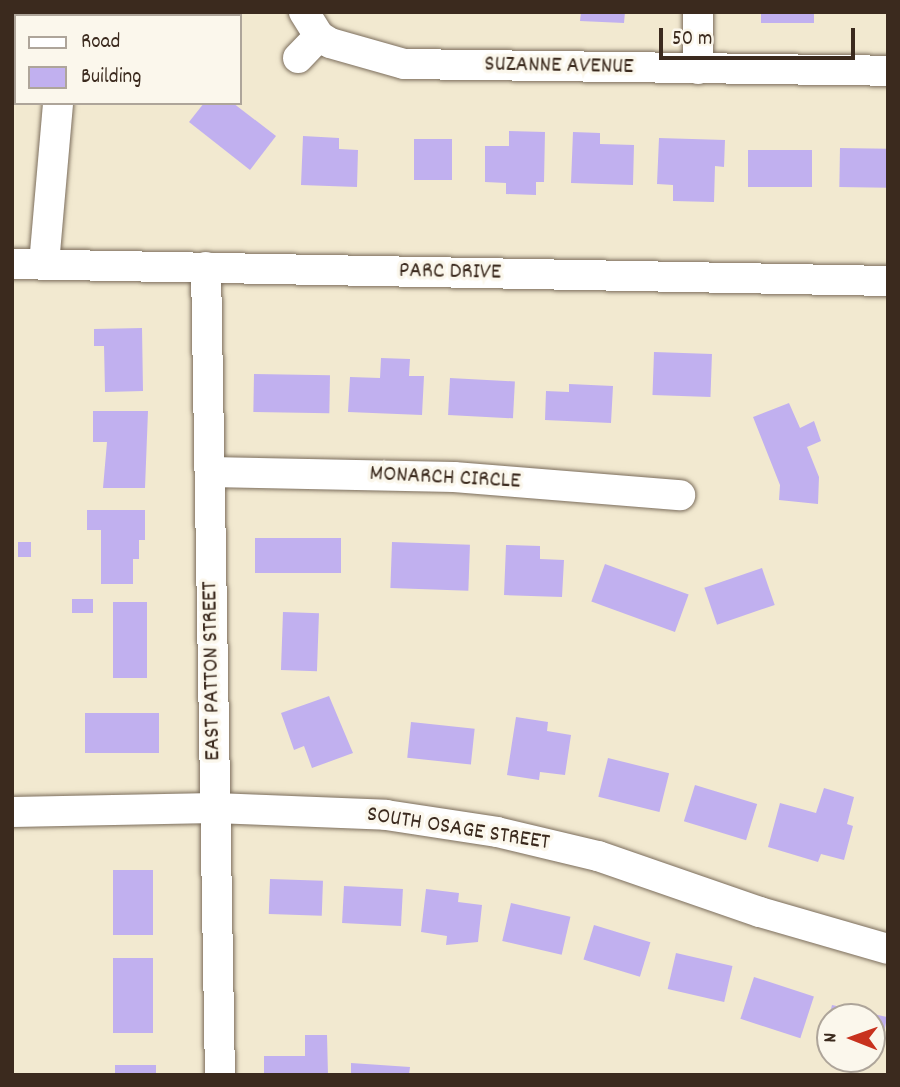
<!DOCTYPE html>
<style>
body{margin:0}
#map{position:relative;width:900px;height:1087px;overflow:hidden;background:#f2e9d0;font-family:Dekko,sans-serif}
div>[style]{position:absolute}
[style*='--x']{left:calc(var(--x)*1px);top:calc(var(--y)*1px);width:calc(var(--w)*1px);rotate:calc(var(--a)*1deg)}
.green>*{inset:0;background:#7cc887}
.building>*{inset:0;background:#c1b0ef;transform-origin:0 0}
.roads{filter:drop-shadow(0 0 2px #7b6d5c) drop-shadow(0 0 2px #7b6d5c)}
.street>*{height:30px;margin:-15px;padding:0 15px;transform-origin:15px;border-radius:15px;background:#fff}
span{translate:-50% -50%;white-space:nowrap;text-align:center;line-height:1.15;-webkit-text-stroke:7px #fbf7ec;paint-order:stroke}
.street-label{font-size:23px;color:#3b2a1e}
.frame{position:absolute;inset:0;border:14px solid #3b2a1e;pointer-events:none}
.legend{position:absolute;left:14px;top:14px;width:228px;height:91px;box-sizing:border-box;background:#fbf7ec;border:2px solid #aea59a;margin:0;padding:9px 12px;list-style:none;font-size:21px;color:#3b2a1e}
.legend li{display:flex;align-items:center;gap:14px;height:35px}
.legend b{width:35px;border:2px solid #aea59a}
.north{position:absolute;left:816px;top:1003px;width:70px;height:70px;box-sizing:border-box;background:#fbf7ec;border:2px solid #aea59a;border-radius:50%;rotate:271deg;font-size:19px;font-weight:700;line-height:28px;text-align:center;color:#3b2a1e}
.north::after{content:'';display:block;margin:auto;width:24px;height:32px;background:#c8321e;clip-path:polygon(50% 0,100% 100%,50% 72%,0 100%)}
.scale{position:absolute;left:659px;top:28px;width:196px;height:32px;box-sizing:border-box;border:4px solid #3b2a1e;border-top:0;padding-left:9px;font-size:21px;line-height:24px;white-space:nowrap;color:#3b2a1e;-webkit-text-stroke:5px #fbf7ec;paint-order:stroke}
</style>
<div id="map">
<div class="green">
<div style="clip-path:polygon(12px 12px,24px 12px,16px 16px,12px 168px)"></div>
</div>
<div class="building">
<div style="left:162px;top:12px;width:39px;height:4px"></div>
<div style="clip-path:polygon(581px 12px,625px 12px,624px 23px,580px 21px)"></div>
<div style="left:761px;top:12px;width:53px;height:11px"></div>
<div style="clip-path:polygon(204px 103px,233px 103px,276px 136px,250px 170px,189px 122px)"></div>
<div style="clip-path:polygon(509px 131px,545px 132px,544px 182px,536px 182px,536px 195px,506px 194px,506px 183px,485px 182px,485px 146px,509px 146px)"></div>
<div style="clip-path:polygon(573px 132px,600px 133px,600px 144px,634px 145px,633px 185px,571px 183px)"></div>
<div style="clip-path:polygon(303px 136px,339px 138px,339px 149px,358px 150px,357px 187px,301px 185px)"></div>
<div style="clip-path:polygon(659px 138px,725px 140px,724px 167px,715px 166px,714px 202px,673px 201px,673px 185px,657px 184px)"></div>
<div style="left:414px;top:139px;width:38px;height:41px"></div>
<div style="left:840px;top:148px;width:48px;height:39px;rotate:1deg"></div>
<div style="left:748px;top:150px;width:64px;height:37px"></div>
<div style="clip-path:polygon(142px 328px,143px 391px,105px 392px,104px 346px,94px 346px,94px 329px)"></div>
<div style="left:654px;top:352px;width:58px;height:43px;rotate:2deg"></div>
<div style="clip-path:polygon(381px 358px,410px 359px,409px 376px,424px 376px,422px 415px,348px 412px,350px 377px,380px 378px)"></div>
<div style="left:254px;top:374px;width:76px;height:38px;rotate:1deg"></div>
<div style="left:450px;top:378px;width:65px;height:37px;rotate:3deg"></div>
<div style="clip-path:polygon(569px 384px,613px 386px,611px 423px,545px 420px,546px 391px,569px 392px)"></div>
<div style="clip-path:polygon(789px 403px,800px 428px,814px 421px,821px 441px,807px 447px,819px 477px,818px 504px,779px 500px,780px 485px,753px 417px)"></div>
<div style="clip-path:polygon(93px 411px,148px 411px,145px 488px,103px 488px,107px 442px,93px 442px)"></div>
<div style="clip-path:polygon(87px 510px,145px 510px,145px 540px,139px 540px,139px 559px,133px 559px,133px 584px,101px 584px,101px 530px,87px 530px)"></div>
<div style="left:255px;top:538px;width:86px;height:35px"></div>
<div style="left:18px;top:542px;width:13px;height:15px"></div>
<div style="left:392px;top:542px;width:78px;height:46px;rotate:2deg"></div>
<div style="clip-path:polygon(506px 545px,540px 546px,540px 559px,564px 560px,562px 597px,504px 595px)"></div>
<div style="left:605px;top:564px;width:89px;height:40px;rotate:20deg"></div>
<div style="left:762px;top:568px;width:39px;height:61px;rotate:71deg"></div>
<div style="left:72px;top:599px;width:21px;height:14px"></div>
<div style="left:113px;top:602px;width:34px;height:76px"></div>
<div style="left:283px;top:612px;width:36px;height:58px;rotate:2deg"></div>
<div style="clip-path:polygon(329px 696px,353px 753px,312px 768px,304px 746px,294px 750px,281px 713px)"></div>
<div style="left:85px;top:713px;width:74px;height:40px"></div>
<div style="clip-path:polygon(516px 717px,548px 722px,547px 731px,571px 735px,565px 775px,540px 772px,539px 780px,507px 775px)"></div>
<div style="left:411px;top:722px;width:64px;height:36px;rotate:6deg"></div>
<div style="left:608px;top:758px;width:63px;height:40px;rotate:14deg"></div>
<div style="left:695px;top:785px;width:65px;height:38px;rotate:17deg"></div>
<div style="clip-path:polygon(824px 788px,854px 797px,847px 824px,853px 826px,844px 860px,821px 854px,818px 862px,768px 847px,780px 803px,816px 813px)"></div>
<div style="left:113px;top:870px;width:40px;height:65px"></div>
<div style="left:270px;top:879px;width:53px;height:35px;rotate:2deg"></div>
<div style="left:344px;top:886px;width:59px;height:37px;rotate:3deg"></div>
<div style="clip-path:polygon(426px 889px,459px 893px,458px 902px,482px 905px,478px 942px,446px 945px,447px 936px,421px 932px)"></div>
<div style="left:511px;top:903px;width:61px;height:39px;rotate:13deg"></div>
<div style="left:594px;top:925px;width:59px;height:36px;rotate:17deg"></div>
<div style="left:676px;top:953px;width:58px;height:37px;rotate:13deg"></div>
<div style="left:113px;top:958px;width:40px;height:75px"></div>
<div style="left:754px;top:977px;width:63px;height:44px;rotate:18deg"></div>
<div style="clip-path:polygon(832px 1005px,887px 1017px,880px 1054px,872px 1052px,872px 1017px,829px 1017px)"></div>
<div style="clip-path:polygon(829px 1019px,830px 1019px,830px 1044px,824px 1043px)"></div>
<div style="clip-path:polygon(305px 1035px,327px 1035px,328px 1075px,264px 1075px,264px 1056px,305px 1056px)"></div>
<div style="clip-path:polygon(351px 1063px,410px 1067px,409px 1075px,351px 1075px)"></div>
<div style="left:156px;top:1065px;width:10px;height:41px;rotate:90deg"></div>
</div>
<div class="roads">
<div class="street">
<div style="--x:304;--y:12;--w:28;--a:58"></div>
<div style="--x:319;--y:36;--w:13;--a:32"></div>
<div style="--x:330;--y:43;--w:77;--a:15.8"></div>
<div style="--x:404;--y:64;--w:484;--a:0.8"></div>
<div style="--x:65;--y:16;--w:4;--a:-90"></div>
<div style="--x:298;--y:58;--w:30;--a:-46"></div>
<div style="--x:698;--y:69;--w:57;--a:-90"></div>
<div style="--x:12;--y:264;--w:876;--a:1.11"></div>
<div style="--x:44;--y:264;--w:162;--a:-85"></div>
<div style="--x:206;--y:267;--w:808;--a:89.01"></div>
<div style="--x:210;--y:472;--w:244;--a:1.2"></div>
<div style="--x:454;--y:477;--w:227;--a:4.6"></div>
<div style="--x:12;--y:812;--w:203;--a:-1.1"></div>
<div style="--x:215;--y:808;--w:171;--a:2.3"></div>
<div style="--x:386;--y:815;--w:112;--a:8.7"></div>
<div style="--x:497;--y:832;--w:104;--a:13.4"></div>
<div style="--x:598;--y:856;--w:171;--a:19.1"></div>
<div style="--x:760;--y:912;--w:133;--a:16.1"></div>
</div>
</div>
<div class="street-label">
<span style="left:559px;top:67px;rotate:1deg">SUZANNE AVENUE</span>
<span style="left:450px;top:273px;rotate:1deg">PARC DRIVE</span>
<span style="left:445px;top:479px;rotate:3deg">MONARCH CIRCLE</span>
<span style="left:213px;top:671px;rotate:-91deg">EAST PATTON STREET</span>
<span style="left:458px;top:830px;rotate:9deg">SOUTH OSAGE STREET</span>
</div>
<div class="frame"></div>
<ul class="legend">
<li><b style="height:9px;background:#fff"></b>Road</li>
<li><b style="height:19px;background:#c1b0ef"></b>Building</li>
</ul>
<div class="north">N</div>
<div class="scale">50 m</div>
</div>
